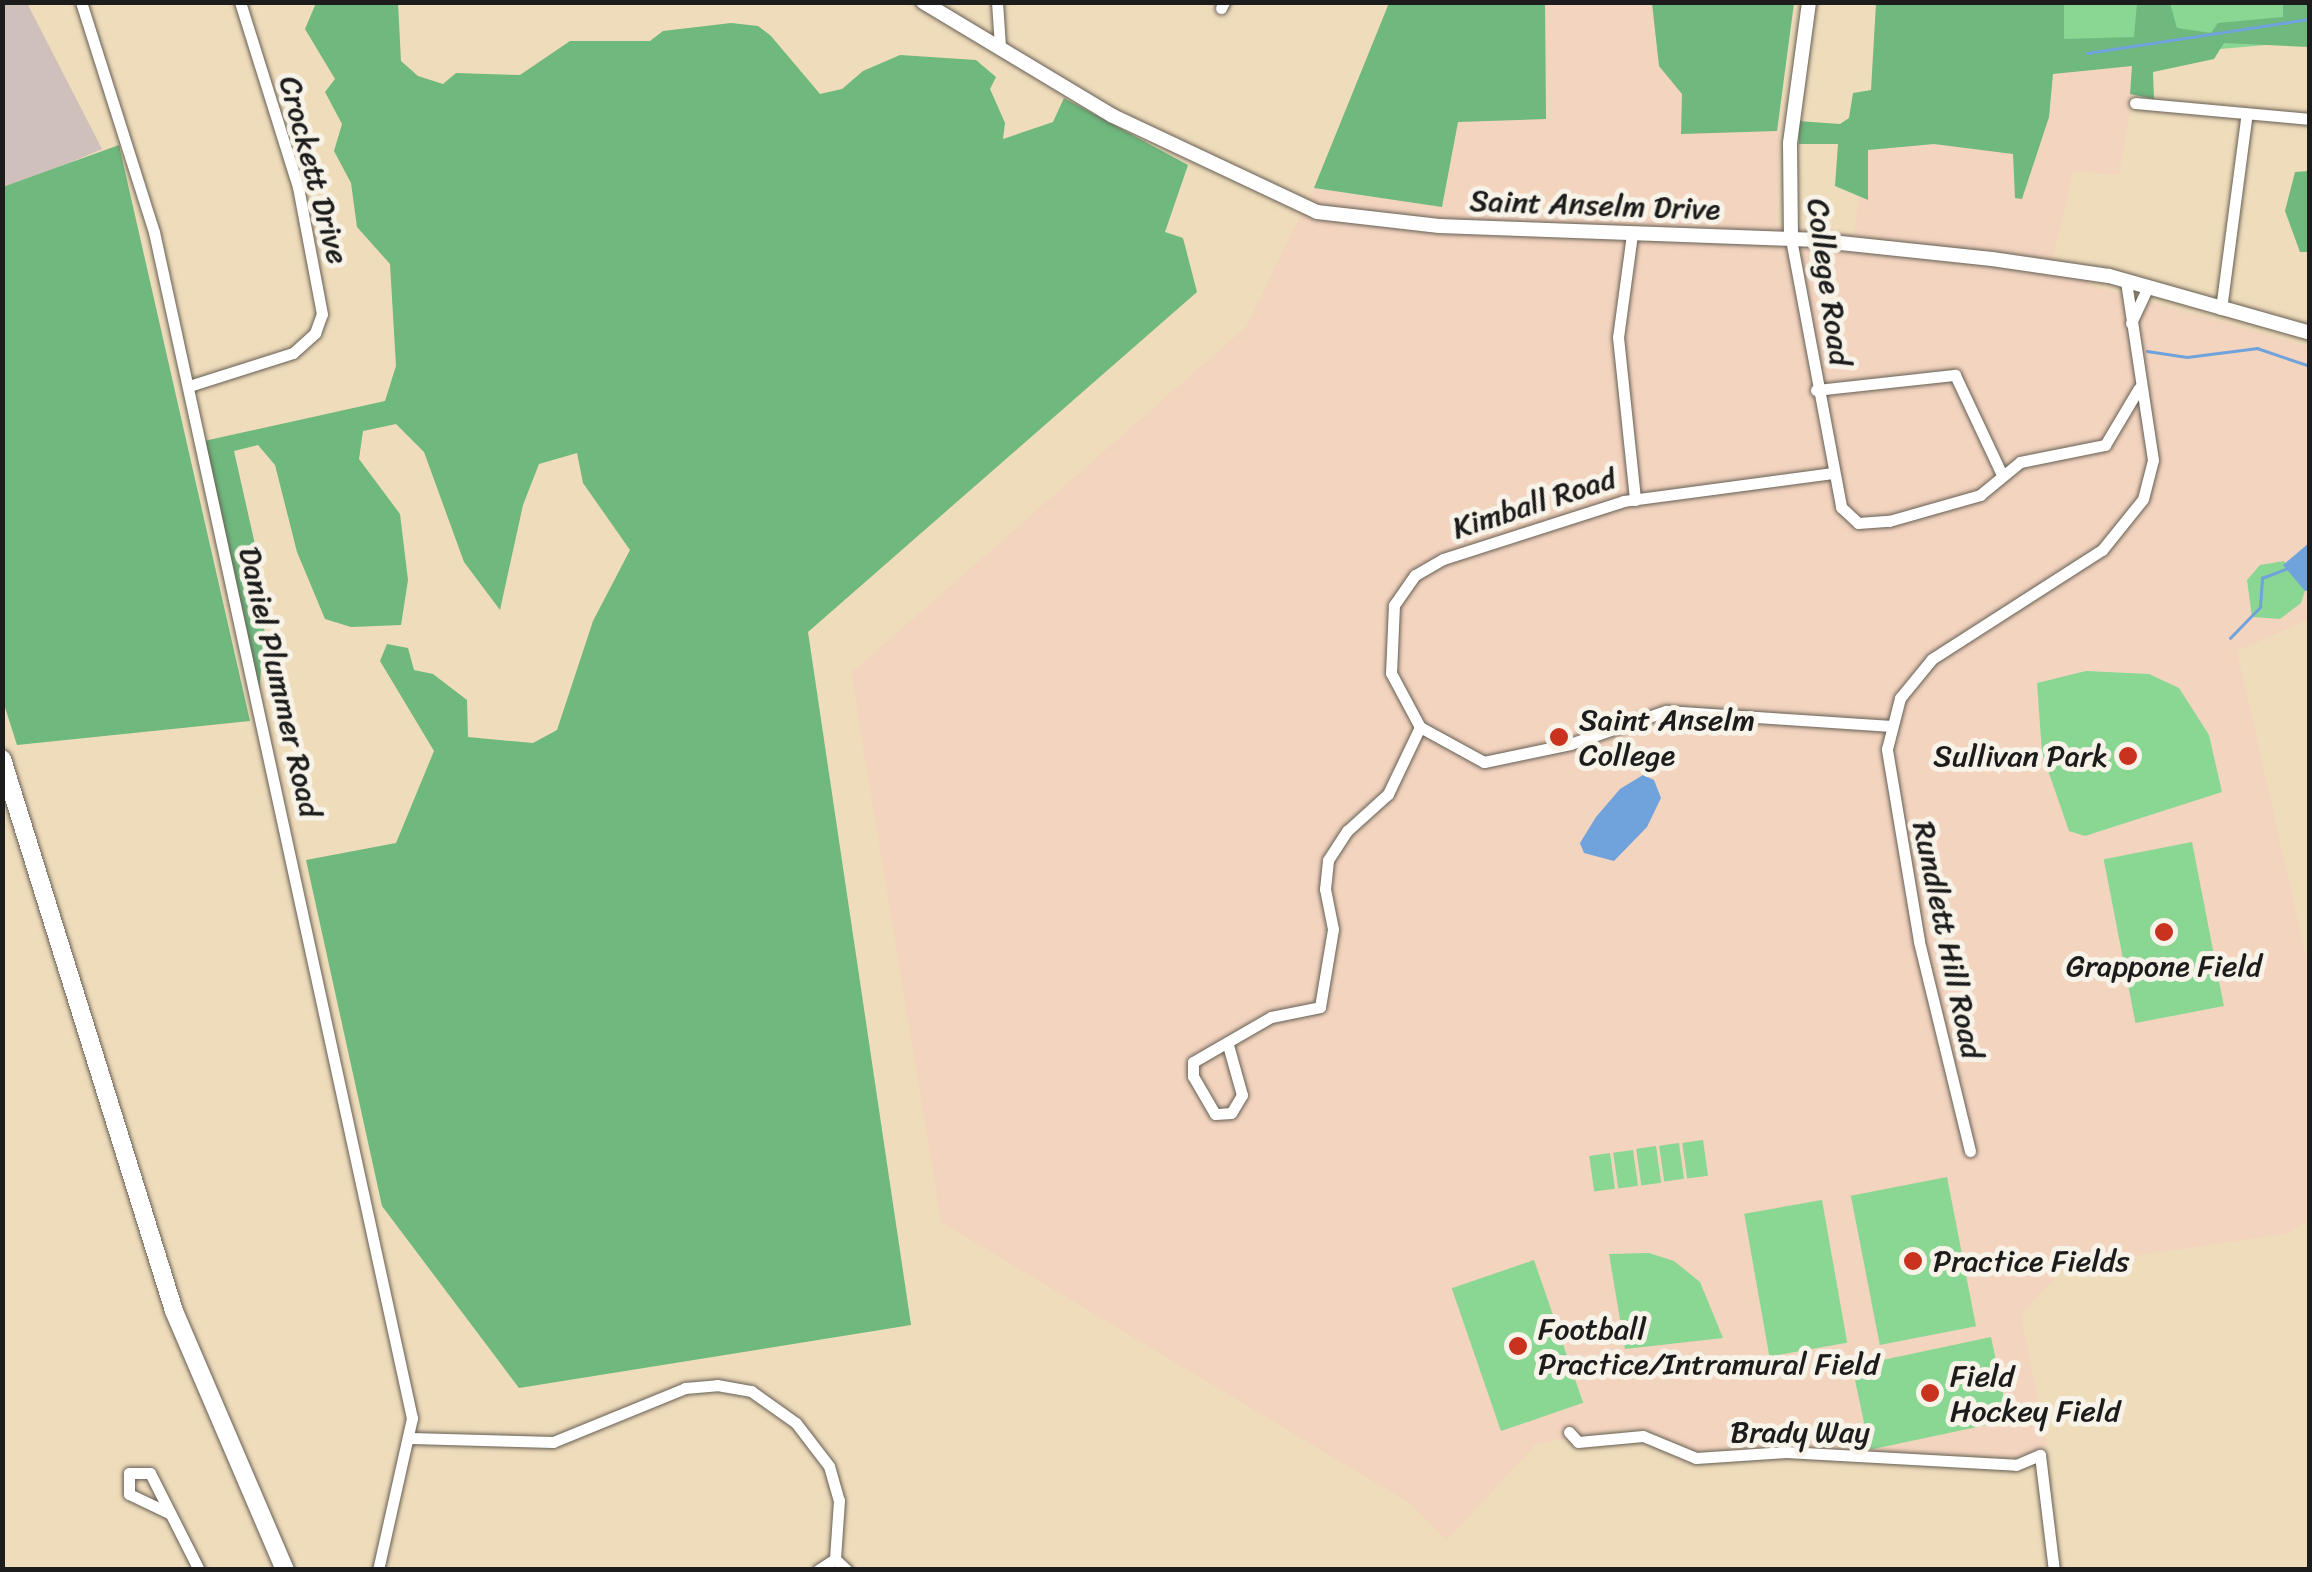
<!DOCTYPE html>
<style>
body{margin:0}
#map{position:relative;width:2312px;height:1572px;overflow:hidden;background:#efdcbb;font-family:Sriracha,sans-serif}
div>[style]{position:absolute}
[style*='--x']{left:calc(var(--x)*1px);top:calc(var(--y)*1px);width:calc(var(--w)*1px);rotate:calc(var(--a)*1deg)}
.built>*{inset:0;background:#f3d4bf}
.industrial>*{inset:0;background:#cfc0bb}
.green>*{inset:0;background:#8ad794;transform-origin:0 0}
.forest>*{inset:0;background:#6fb87e}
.water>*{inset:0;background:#70a2db}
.stream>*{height:2.5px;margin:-1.25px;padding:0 1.25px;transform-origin:1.25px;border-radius:1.25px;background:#70a2db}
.roads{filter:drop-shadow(0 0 2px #665f54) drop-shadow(0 0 2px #665f54)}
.minor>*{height:11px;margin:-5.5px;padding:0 5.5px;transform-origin:5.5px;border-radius:5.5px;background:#fff}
.tertiary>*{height:14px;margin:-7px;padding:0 7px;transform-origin:7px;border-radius:7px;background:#fff}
.primary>*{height:18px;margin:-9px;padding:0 9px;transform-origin:9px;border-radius:9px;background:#fff}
.dots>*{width:28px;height:28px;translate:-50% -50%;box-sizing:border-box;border:5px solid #f7f3e8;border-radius:50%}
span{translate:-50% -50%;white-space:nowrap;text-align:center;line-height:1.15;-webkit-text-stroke:10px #f7f3e8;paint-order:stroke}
.street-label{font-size:30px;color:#1c1c1c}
.poi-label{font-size:30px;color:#1c1c1c}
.left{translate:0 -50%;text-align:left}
.right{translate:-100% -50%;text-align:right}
.frame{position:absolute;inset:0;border:5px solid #1c1c1c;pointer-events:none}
</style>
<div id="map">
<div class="built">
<div style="clip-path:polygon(1389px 3px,1784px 3px,1776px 225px,1854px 234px,1871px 95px,2140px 51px,2119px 175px,2073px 171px,2053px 258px,2093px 286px,2309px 347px,2309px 619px,2237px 651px,2309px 970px,2309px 1221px,2285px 1234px,2065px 1266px,2021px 1315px,2047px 1446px,2016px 1458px,1752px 1447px,1705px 1453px,1671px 1446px,1653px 1431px,1622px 1429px,1536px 1444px,1447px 1540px,1411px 1504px,941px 1222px,851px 673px,1246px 327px,1314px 188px)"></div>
</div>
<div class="industrial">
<div style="clip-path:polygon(2px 3px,27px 3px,102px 149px,4px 191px)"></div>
</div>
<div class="green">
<div style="clip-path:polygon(2056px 3px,2294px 3px,2288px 43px,2052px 64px)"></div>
<div style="clip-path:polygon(2284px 561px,2305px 591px,2301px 603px,2280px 619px,2252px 617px,2247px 580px,2260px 565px)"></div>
<div style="clip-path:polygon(2086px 671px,2149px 674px,2179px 688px,2209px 735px,2222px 792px,2085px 836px,2069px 831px,2042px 753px,2037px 683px)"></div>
<div style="left:2192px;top:842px;width:167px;height:90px;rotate:79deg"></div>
<div style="left:1703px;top:1140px;width:36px;height:21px;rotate:82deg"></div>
<div style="left:1679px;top:1143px;width:36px;height:20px;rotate:82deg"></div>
<div style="left:1656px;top:1146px;width:37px;height:20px;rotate:82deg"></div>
<div style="left:1633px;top:1150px;width:36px;height:20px;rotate:82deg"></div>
<div style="left:1610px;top:1153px;width:36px;height:21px;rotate:82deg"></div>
<div style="left:1947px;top:1177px;width:152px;height:98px;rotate:79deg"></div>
<div style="left:1822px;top:1200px;width:145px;height:79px;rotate:80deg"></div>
<div style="clip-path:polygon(1649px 1253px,1674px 1261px,1700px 1282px,1723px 1338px,1625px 1349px,1609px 1254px)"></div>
<div style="left:1534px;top:1260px;width:151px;height:87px;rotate:71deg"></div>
<div style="left:1991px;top:1337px;width:85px;height:142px;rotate:78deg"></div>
</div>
<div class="forest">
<div style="clip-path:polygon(316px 3px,398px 3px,401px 61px,418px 76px,443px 84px,456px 73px,520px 75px,570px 41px,650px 41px,663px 31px,731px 23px,758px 26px,771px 36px,820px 94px,842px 89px,863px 71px,900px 55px,976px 60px,996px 77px,990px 89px,1005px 123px,1003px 139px,1053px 122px,1064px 98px,1188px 165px,1165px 232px,1183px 238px,1197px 292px,808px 632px,911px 1325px,519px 1388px,382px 1206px,306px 860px,396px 843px,434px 751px,380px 661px,387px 644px,408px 648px,414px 670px,433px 674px,467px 700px,468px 737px,533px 743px,557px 730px,593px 621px,630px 550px,583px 483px,577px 453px,539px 464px,523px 505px,500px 610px,464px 562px,424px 452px,396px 424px,363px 431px,359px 459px,400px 514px,408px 580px,401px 625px,351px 627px,325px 619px,297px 552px,275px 465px,258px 445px,234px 451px,267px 598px,258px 706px,204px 441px,385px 401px,396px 366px,390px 264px,357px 227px,351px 183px,334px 151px,342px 124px,325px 92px,335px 79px,305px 29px)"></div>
<div style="clip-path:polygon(1389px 3px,1545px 3px,1546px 119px,1458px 122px,1442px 207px,1314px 188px)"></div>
<div style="clip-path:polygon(1652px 3px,1794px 3px,1777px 131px,1681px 134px,1682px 94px,1659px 66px)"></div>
<div style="clip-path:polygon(1876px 3px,2064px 3px,2064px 39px,2134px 37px,2137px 3px,2170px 3px,2177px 28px,2211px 33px,2218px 23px,2283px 17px,2283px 3px,2309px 3px,2309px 47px,2224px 43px,2214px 59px,2153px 72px,2154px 99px,2130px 94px,2132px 66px,2053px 74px,2049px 117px,2022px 199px,2015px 198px,2013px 154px,1934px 144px,1868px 150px,1868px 200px,1835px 186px,1838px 144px,1799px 144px,1798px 121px,1840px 124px,1849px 118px,1853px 93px,1871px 90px)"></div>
<div style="clip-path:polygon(119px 145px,250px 721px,17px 745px,2px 698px,3px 187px)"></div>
<div style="clip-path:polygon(2309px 171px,2309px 252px,2300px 252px,2285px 211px,2295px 172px)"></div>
</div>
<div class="water">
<div style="clip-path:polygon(2309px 543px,2309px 590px,2305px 591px,2283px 565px)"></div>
<div style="clip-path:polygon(1643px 775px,1654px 780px,1661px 798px,1647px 827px,1614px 861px,1584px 853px,1580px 843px,1596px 817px,1620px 789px)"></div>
</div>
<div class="stream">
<div style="--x:2087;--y:53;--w:226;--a:-8.7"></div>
<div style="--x:2147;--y:351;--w:40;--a:8.5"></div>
<div style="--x:2187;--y:357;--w:71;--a:-7.3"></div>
<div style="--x:2257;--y:348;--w:56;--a:18.8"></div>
<div style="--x:2230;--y:638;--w:43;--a:-45.9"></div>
<div style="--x:2260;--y:607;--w:29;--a:-86"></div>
<div style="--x:2262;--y:578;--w:25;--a:-21"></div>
</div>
<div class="roads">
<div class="minor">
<div style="--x:81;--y:2;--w:241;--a:72.4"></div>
<div style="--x:154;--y:232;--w:1214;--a:77.73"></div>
<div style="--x:412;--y:1418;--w:156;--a:102.6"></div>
<div style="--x:997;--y:2;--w:44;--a:86.1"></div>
<div style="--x:1221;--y:8;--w:7;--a:-63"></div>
<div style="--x:2135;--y:103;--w:176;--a:5.2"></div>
<div style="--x:1632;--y:234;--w:104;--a:97.7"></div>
<div style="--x:1618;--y:337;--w:164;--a:84"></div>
<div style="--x:1791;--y:239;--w:273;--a:79.4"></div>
<div style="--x:1841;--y:507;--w:23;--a:43"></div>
<div style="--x:1858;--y:523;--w:31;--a:-4"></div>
<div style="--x:1889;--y:521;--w:95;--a:-15.9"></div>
<div style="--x:1980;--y:495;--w:52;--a:-39.5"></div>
<div style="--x:2020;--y:462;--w:87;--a:-11.3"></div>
<div style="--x:2105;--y:445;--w:66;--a:-59.2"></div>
<div style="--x:2221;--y:309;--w:193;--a:-82.5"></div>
<div style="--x:2131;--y:323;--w:40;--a:-65"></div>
<div style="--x:189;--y:386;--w:109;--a:-17.6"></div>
<div style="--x:293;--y:353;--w:30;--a:-42"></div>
<div style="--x:315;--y:333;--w:20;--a:-70"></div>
<div style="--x:322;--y:314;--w:129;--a:-100.7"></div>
<div style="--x:298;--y:187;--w:194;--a:-107.4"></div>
<div style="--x:1816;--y:390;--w:140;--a:-6.2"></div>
<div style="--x:1955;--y:375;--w:110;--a:64.8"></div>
<div style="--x:1833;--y:473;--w:211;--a:172.4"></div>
<div style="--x:1624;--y:501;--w:190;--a:162.2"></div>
<div style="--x:1443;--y:559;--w:32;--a:150"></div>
<div style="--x:1415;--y:575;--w:37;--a:125"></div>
<div style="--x:1394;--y:605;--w:68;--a:92.5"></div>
<div style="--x:1391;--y:673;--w:61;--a:61.8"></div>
<div style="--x:1420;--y:727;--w:73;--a:28.7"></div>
<div style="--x:1484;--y:762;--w:88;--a:-11.8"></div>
<div style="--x:1570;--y:744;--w:102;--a:-19"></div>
<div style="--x:1666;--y:711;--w:226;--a:3.8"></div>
<div style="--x:1228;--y:1045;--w:52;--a:74.4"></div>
<div style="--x:1242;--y:1095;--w:21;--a:121"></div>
<div style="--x:1231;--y:1113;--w:16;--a:176"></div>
<div style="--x:1215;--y:1114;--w:44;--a:-120.1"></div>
<div style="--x:1193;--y:1076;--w:14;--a:-90"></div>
<div style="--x:1193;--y:1062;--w:90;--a:-30"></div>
<div style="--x:1271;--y:1017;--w:50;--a:-11.5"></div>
<div style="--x:1320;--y:1007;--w:79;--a:-80.5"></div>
<div style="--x:1333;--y:929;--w:41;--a:-101.3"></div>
<div style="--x:1325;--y:889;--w:29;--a:-84"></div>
<div style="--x:1328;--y:860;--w:35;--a:-57"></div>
<div style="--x:1347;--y:831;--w:55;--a:-42.1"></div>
<div style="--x:1388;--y:794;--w:74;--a:-64.5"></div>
<div style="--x:1970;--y:1151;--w:216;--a:-103.7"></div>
<div style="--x:1919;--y:941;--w:195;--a:-99.5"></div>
<div style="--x:1887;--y:749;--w:53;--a:-75.7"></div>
<div style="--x:1900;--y:698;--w:50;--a:-50.6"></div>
<div style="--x:1932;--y:659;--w:202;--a:-32.7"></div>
<div style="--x:2102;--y:550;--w:65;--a:-51.2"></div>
<div style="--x:2143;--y:499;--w:40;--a:-75.6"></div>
<div style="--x:2153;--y:460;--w:181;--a:-98.6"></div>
<div style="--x:1569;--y:1432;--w:13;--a:48"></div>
<div style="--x:1578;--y:1442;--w:65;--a:-5.3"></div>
<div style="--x:1643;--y:1436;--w:57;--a:22.5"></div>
<div style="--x:1696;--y:1458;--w:90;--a:-3.8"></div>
<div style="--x:1786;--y:1452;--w:230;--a:3.2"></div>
<div style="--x:2016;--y:1465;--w:26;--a:-23"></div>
<div style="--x:2040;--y:1455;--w:116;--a:83.1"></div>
<div style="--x:411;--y:1438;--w:142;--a:1.6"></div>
<div style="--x:553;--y:1442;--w:143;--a:-22.2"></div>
<div style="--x:685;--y:1388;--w:32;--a:-5"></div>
<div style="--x:717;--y:1385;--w:35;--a:10"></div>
<div style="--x:751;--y:1391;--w:55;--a:35.4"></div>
<div style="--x:796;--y:1423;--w:54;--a:52.5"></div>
<div style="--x:829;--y:1466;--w:35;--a:74"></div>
<div style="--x:839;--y:1500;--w:59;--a:93.9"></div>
<div style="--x:169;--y:1513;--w:44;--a:-154.6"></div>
<div style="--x:129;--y:1494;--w:21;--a:-90"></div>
<div style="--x:129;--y:1473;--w:21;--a:0"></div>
<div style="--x:150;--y:1473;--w:109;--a:63.2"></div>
<div style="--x:835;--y:1559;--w:16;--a:43"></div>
<div style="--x:818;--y:1570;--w:20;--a:-33"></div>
</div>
<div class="tertiary">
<div style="--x:923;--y:2;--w:222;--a:31"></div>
<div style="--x:1113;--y:116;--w:225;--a:25.2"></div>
<div style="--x:1317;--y:212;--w:123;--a:6.5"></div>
<div style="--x:1439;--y:226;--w:373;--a:2.1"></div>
<div style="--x:1812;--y:240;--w:181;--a:6"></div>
<div style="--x:1992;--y:259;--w:118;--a:8.3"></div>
<div style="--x:2109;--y:276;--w:209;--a:15.8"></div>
<div style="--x:1791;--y:239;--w:96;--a:-90.6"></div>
<div style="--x:1790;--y:143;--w:142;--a:-82.3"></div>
</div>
<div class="primary">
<div style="--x:2;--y:759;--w:578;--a:72.69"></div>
<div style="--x:174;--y:1311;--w:282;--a:66.8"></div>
</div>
</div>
<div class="dots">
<div style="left:1559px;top:737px;background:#c8321e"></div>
<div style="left:2128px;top:756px;background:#c8321e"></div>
<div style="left:2164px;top:932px;background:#c8321e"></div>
<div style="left:1913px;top:1261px;background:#c8321e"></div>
<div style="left:1518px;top:1346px;background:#c8321e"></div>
<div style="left:1930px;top:1393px;background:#c8321e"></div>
</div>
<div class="street-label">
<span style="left:314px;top:170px;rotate:75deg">Crockett Drive</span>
<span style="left:1595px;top:205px;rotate:2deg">Saint Anselm Drive</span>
<span style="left:1829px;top:282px;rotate:82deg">College Road</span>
<span style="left:1534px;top:503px;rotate:-18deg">Kimball Road</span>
<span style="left:280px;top:682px;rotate:77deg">Daniel Plummer Road</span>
<span style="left:1948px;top:940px;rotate:78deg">Rundlett Hill Road</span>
<span style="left:1800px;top:1432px">Brady Way</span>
</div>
<div class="poi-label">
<span class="left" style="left:1579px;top:737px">Saint Anselm<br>College</span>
<span class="right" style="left:2108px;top:756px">Sullivan Park</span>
<span style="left:2164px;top:966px">Grappone Field</span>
<span class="left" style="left:1933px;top:1261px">Practice Fields</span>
<span class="left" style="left:1538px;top:1346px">Football<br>Practice/Intramural Field</span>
<span class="left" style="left:1950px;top:1393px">Field<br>Hockey Field</span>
</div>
<div class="frame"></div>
</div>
